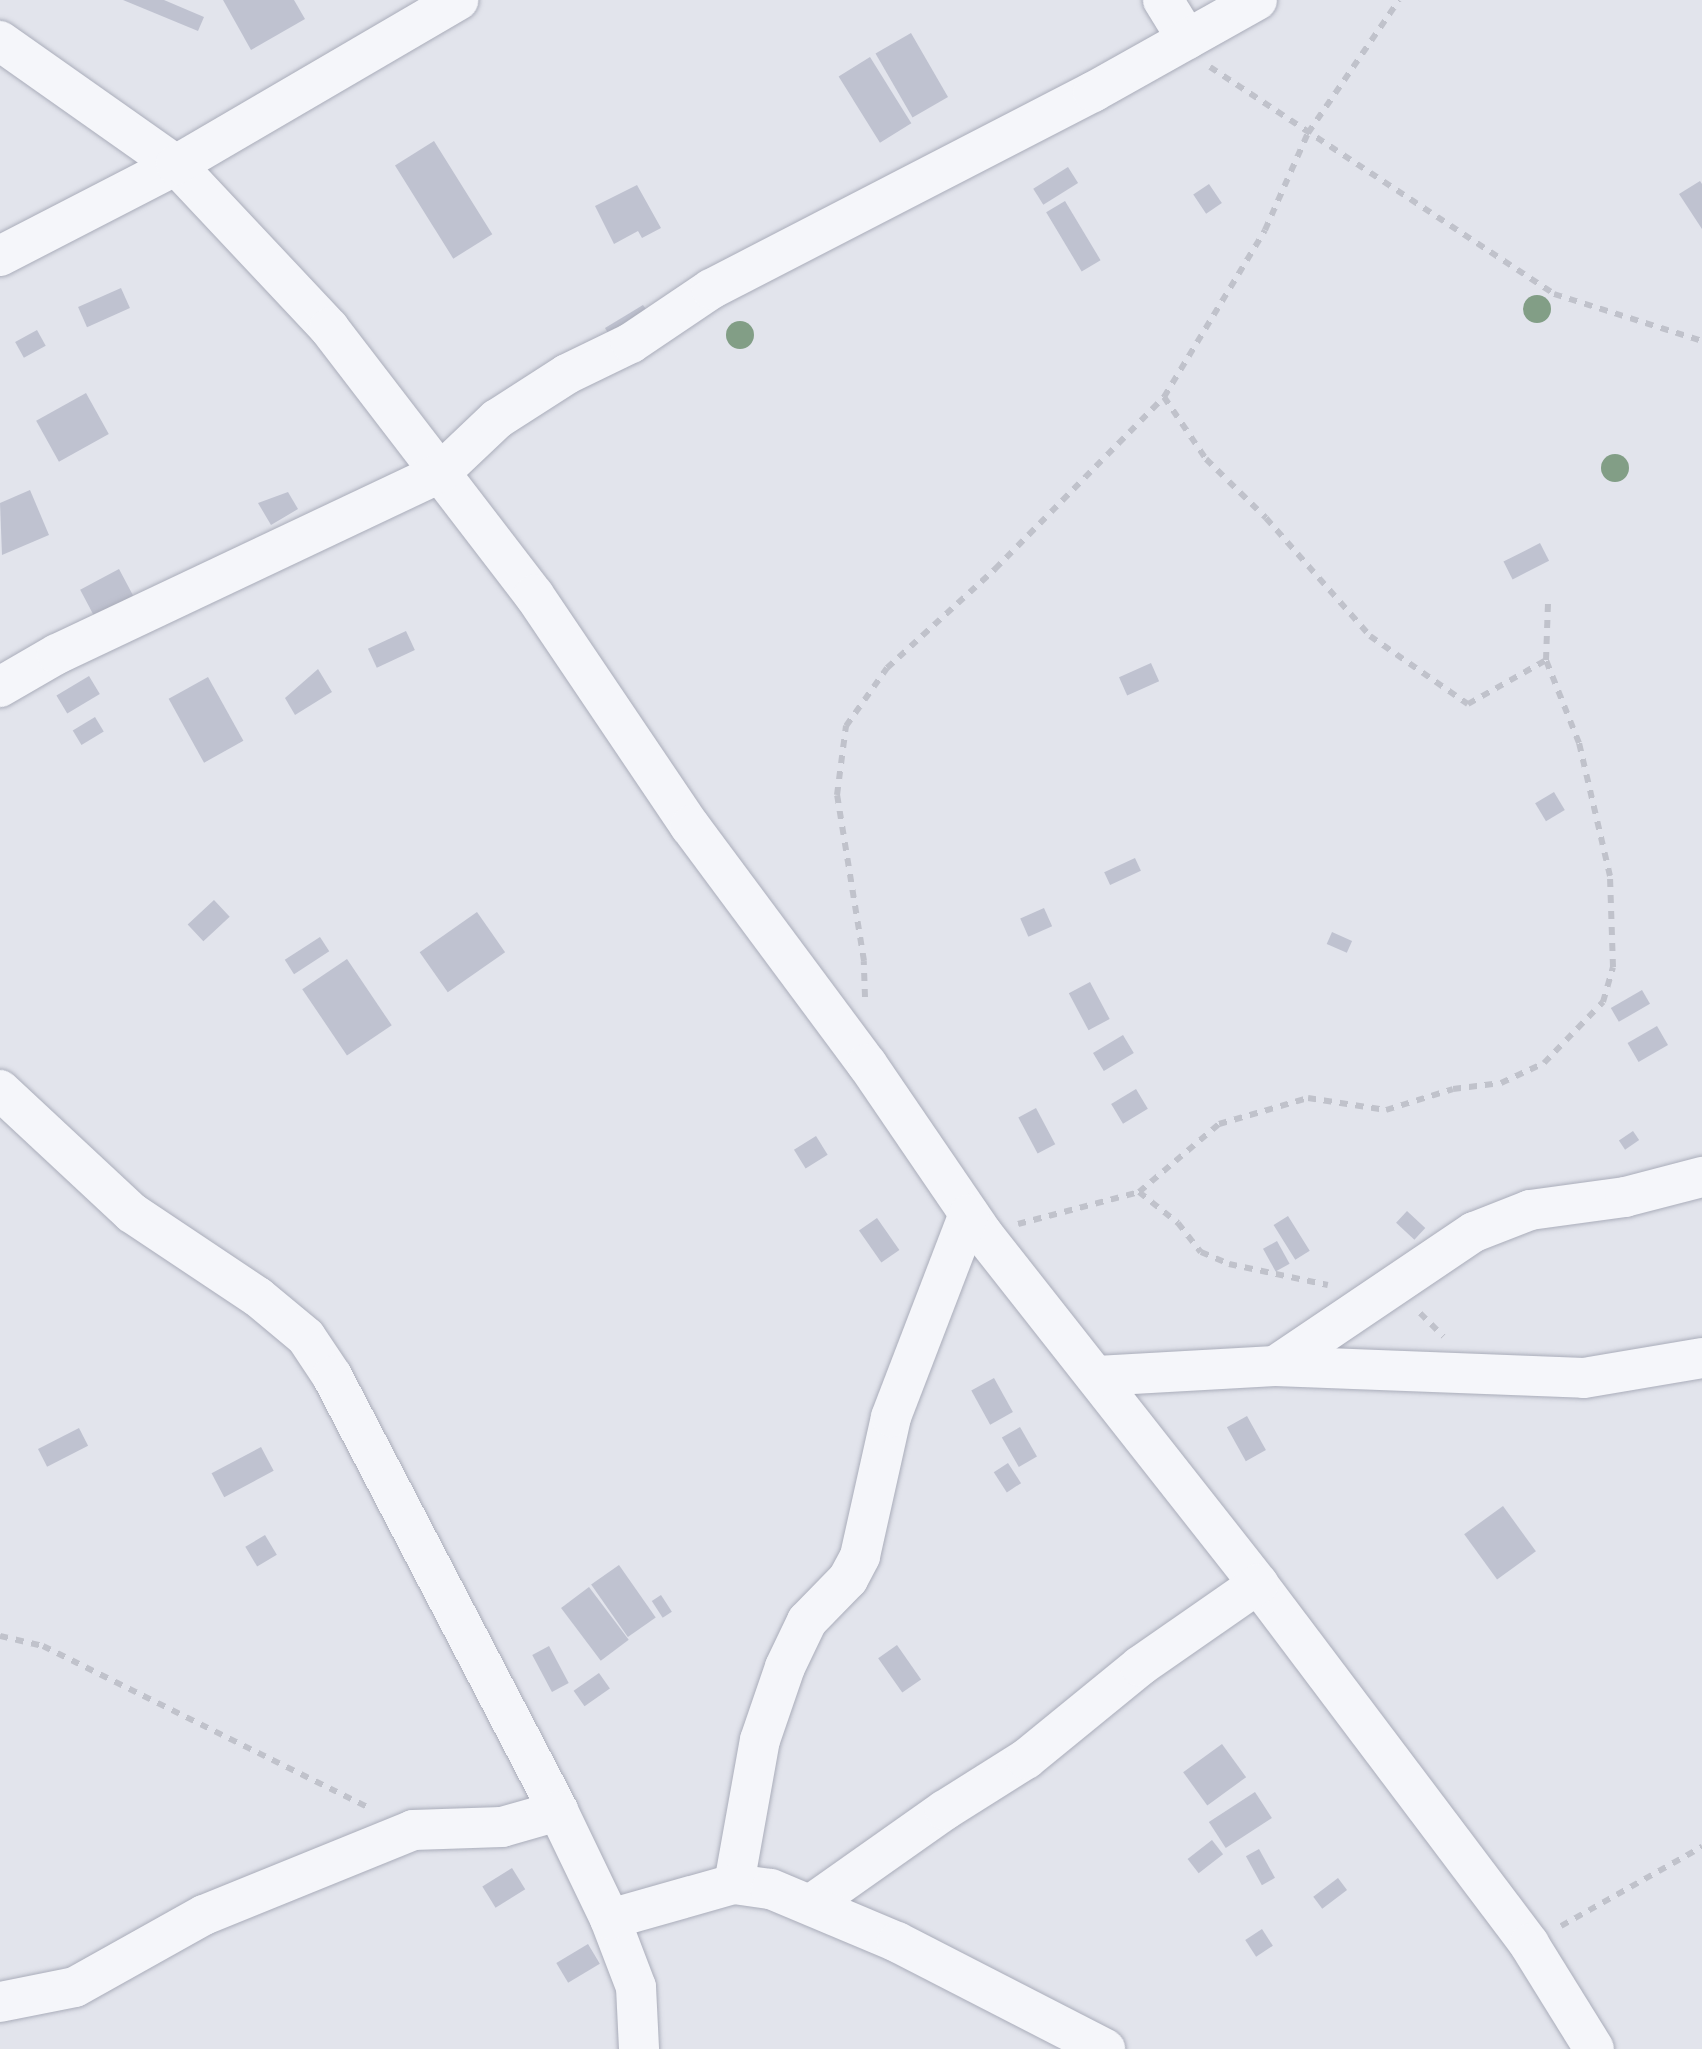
<!DOCTYPE html>
<style>
body{margin:0}
#map{position:relative;width:1702px;height:2049px;overflow:hidden;background:#e2e4ec;font-family:Signika,sans-serif}
div>[style]{position:absolute}
[style*='--x']{left:calc(var(--x)*1px);top:calc(var(--y)*1px);width:calc(var(--w)*1px);rotate:calc(var(--a)*1deg)}
.building>*{inset:0;background:#bfc2d0;transform-origin:0 0}
.path>*{height:6px;margin-top:-3px;transform-origin:0;background:repeating-linear-gradient(90deg,#c0c2cb 0 8px,transparent 0 16px)}
.roads{filter:drop-shadow(0 0 2px #aaadba) drop-shadow(0 0 2px #aaadba)}
.minor>*{height:40px;margin:-20px;padding:0 20px;transform-origin:20px;border-radius:20px;background:#f5f6fa}
.trees>*{width:28px;height:28px;margin:-14px;border-radius:50%;background:#829e86}
span{translate:-50% -50%;white-space:nowrap;text-align:center;line-height:1.15;-webkit-text-stroke:9px #f2f4f9;paint-order:stroke}
</style>
<div id="map">
<div class="building">
<div style="clip-path:polygon(123px 0,164px 0,204px 17px,198px 31px)"></div>
<div style="clip-path:polygon(223px 0,294px 0,305px 19px,251px 50px)"></div>
<div style="left:911px;top:33px;width:74px;height:41px;rotate:60deg"></div>
<div style="left:870px;top:57px;width:78px;height:37px;rotate:58deg"></div>
<div style="left:434px;top:141px;width:110px;height:46px;rotate:58deg"></div>
<div style="left:1068px;top:167px;width:19px;height:41px;rotate:58deg"></div>
<div style="clip-path:polygon(1700px 181px,1702px 184px,1702px 229px,1679px 194px)"></div>
<div style="left:1209px;top:184px;width:23px;height:19px;rotate:56deg"></div>
<div style="clip-path:polygon(637px 185px,661px 228px,642px 238px,638px 231px,614px 244px,595px 206px)"></div>
<div style="left:1065px;top:201px;width:69px;height:22px;rotate:59deg"></div>
<div style="left:121px;top:288px;width:22px;height:47px;rotate:66deg"></div>
<div style="clip-path:polygon(643px 305px,648px 312px,615px 345px,605px 328px)"></div>
<div style="left:37px;top:330px;width:18px;height:25px;rotate:61deg"></div>
<div style="left:86px;top:393px;width:47px;height:57px;rotate:61deg"></div>
<div style="clip-path:polygon(30px 490px,49px 535px,2px 555px,0 503px)"></div>
<div style="clip-path:polygon(288px 492px,298px 509px,271px 525px,258px 503px)"></div>
<div style="left:1540px;top:543px;width:20px;height:41px;rotate:63deg"></div>
<div style="left:119px;top:569px;width:32px;height:44px;rotate:62deg"></div>
<div style="left:406px;top:631px;width:21px;height:42px;rotate:65deg"></div>
<div style="left:1151px;top:663px;width:20px;height:35px;rotate:66deg"></div>
<div style="clip-path:polygon(318px 669px,332px 692px,295px 715px,285px 698px)"></div>
<div style="left:89px;top:676px;width:21px;height:38px;rotate:59deg"></div>
<div style="left:208px;top:677px;width:73px;height:45px;rotate:61deg"></div>
<div style="left:95px;top:717px;width:17px;height:26px;rotate:59deg"></div>
<div style="left:1554px;top:792px;width:21px;height:22px;rotate:59deg"></div>
<div style="left:1135px;top:858px;width:14px;height:34px;rotate:65deg"></div>
<div style="left:214px;top:900px;width:23px;height:36px;rotate:47deg"></div>
<div style="left:1044px;top:908px;width:20px;height:26px;rotate:66deg"></div>
<div style="left:477px;top:912px;width:49px;height:70px;rotate:55deg"></div>
<div style="left:1332px;top:932px;width:22px;height:13px;rotate:24deg"></div>
<div style="left:320px;top:937px;width:17px;height:42px;rotate:57deg"></div>
<div style="left:347px;top:959px;width:80px;height:54px;rotate:56deg"></div>
<div style="left:1090px;top:982px;width:42px;height:24px;rotate:62deg"></div>
<div style="left:1642px;top:990px;width:16px;height:36px;rotate:60deg"></div>
<div style="left:1657px;top:1026px;width:22px;height:34px;rotate:60deg"></div>
<div style="left:1123px;top:1035px;width:21px;height:35px;rotate:59deg"></div>
<div style="left:1136px;top:1089px;width:23px;height:29px;rotate:59deg"></div>
<div style="left:1036px;top:1108px;width:41px;height:20px;rotate:62deg"></div>
<div style="left:1633px;top:1131px;width:11px;height:17px;rotate:56deg"></div>
<div style="left:816px;top:1136px;width:22px;height:26px;rotate:58deg"></div>
<div style="left:1407px;top:1211px;width:25px;height:16px;rotate:43deg"></div>
<div style="left:1288px;top:1216px;width:41px;height:17px;rotate:58deg"></div>
<div style="left:877px;top:1218px;width:39px;height:22px;rotate:55deg"></div>
<div style="left:1277px;top:1241px;width:26px;height:16px;rotate:61deg"></div>
<div style="left:994px;top:1378px;width:39px;height:26px;rotate:61deg"></div>
<div style="left:1247px;top:1416px;width:39px;height:23px;rotate:61deg"></div>
<div style="left:1020px;top:1427px;width:34px;height:21px;rotate:60deg"></div>
<div style="left:79px;top:1428px;width:20px;height:46px;rotate:63deg"></div>
<div style="left:261px;top:1447px;width:27px;height:56px;rotate:62deg"></div>
<div style="left:1008px;top:1463px;width:24px;height:17px;rotate:57deg"></div>
<div style="left:1503px;top:1506px;width:56px;height:48px;rotate:54deg"></div>
<div style="left:265px;top:1535px;width:23px;height:23px;rotate:59deg"></div>
<div style="left:619px;top:1565px;width:64px;height:34px;rotate:55deg"></div>
<div style="left:589px;top:1587px;width:66px;height:35px;rotate:53deg"></div>
<div style="left:661px;top:1595px;width:20px;height:11px;rotate:57deg"></div>
<div style="left:897px;top:1645px;width:42px;height:23px;rotate:55deg"></div>
<div style="left:549px;top:1646px;width:42px;height:19px;rotate:62deg"></div>
<div style="left:599px;top:1673px;width:19px;height:31px;rotate:55deg"></div>
<div style="left:1222px;top:1744px;width:41px;height:48px;rotate:54deg"></div>
<div style="left:1255px;top:1792px;width:31px;height:55px;rotate:57deg"></div>
<div style="left:1212px;top:1840px;width:18px;height:31px;rotate:52deg"></div>
<div style="left:1259px;top:1849px;width:33px;height:15px;rotate:61deg"></div>
<div style="left:512px;top:1868px;width:25px;height:35px;rotate:58deg"></div>
<div style="left:1338px;top:1878px;width:15px;height:31px;rotate:53deg"></div>
<div style="left:1262px;top:1929px;width:20px;height:20px;rotate:57deg"></div>
<div style="left:588px;top:1944px;width:23px;height:37px;rotate:59deg"></div>
</div>
<div class="path">
<div style="--x:1210;--y:67;--w:412;--a:33.4"></div>
<div style="--x:1554;--y:294;--w:155;--a:17.6"></div>
<div style="--x:1164;--y:397;--w:75;--a:55.9"></div>
<div style="--x:1206;--y:459;--w:84;--a:44.5"></div>
<div style="--x:1266;--y:518;--w:157;--a:48.6"></div>
<div style="--x:1370;--y:636;--w:119;--a:34.8"></div>
<div style="--x:1468;--y:704;--w:90;--a:-29.4"></div>
<div style="--x:865;--y:997;--w:36;--a:-92"></div>
<div style="--x:864;--y:961;--w:168;--a:-99.2"></div>
<div style="--x:837;--y:795;--w:70;--a:-82.6"></div>
<div style="--x:846;--y:726;--w:71;--a:-54.7"></div>
<div style="--x:887;--y:668;--w:147;--a:-42.5"></div>
<div style="--x:995;--y:569;--w:241;--a:-45.5"></div>
<div style="--x:1164;--y:397;--w:195;--a:-58.8"></div>
<div style="--x:1265;--y:230;--w:106;--a:-66.1"></div>
<div style="--x:1308;--y:133;--w:161;--a:-55.6"></div>
<div style="--x:1139;--y:1192;--w:50;--a:38.5"></div>
<div style="--x:1178;--y:1223;--w:37;--a:52"></div>
<div style="--x:1201;--y:1252;--w:30;--a:23"></div>
<div style="--x:1229;--y:1264;--w:101;--a:12"></div>
<div style="--x:1018;--y:1224;--w:125;--a:-14.8"></div>
<div style="--x:1139;--y:1192;--w:105;--a:-40.4"></div>
<div style="--x:1219;--y:1124;--w:93;--a:-16.3"></div>
<div style="--x:1308;--y:1098;--w:79;--a:8.7"></div>
<div style="--x:1386;--y:1110;--w:70;--a:-17.4"></div>
<div style="--x:1453;--y:1089;--w:48;--a:-7.1"></div>
<div style="--x:1501;--y:1083;--w:47;--a:-24.9"></div>
<div style="--x:1544;--y:1063;--w:85;--a:-46"></div>
<div style="--x:1603;--y:1002;--w:36;--a:-74"></div>
<div style="--x:1613;--y:967;--w:91;--a:-91.9"></div>
<div style="--x:1610;--y:876;--w:137;--a:-103.1"></div>
<div style="--x:1579;--y:743;--w:89;--a:-111.7"></div>
<div style="--x:1546;--y:660;--w:57;--a:-88"></div>
<div style="--x:1420;--y:1313;--w:33;--a:45"></div>
<div style="--x:0;--y:1636;--w:44;--a:13.1"></div>
<div style="--x:43;--y:1646;--w:363;--a:26.4"></div>
<div style="--x:1561;--y:1926;--w:162;--a:-29.3"></div>
</div>
<div class="roads">
<div class="minor">
<div style="--x:1163;--y:0;--w:46;--a:58.4"></div>
<div style="--x:0;--y:41;--w:215;--a:35.2"></div>
<div style="--x:176;--y:165;--w:224;--a:46.8"></div>
<div style="--x:329;--y:328;--w:337;--a:52.5"></div>
<div style="--x:534;--y:595;--w:279;--a:56"></div>
<div style="--x:690;--y:826;--w:297;--a:53.4"></div>
<div style="--x:867;--y:1064;--w:206;--a:55.7"></div>
<div style="--x:983;--y:1234;--w:445;--a:51.8"></div>
<div style="--x:1258;--y:1584;--w:451;--a:53"></div>
<div style="--x:1529;--y:1944;--w:123;--a:58.2"></div>
<div style="--x:0;--y:256;--w:198;--a:-27.3"></div>
<div style="--x:176;--y:165;--w:327;--a:-30.3"></div>
<div style="--x:0;--y:687;--w:66;--a:-30.1"></div>
<div style="--x:57;--y:654;--w:424;--a:-25.3"></div>
<div style="--x:440;--y:473;--w:79;--a:-43.5"></div>
<div style="--x:497;--y:419;--w:83;--a:-32.7"></div>
<div style="--x:567;--y:374;--w:71;--a:-25.8"></div>
<div style="--x:631;--y:343;--w:97;--a:-34"></div>
<div style="--x:711;--y:289;--w:430;--a:-27.3"></div>
<div style="--x:1093;--y:92;--w:188;--a:-29.3"></div>
<div style="--x:0;--y:1090;--w:180;--a:43"></div>
<div style="--x:132;--y:1213;--w:151;--a:33.7"></div>
<div style="--x:258;--y:1297;--w:62;--a:39.8"></div>
<div style="--x:306;--y:1337;--w:47;--a:56.3"></div>
<div style="--x:332;--y:1376;--w:490;--a:62.5"></div>
<div style="--x:1275;--y:1366;--w:240;--a:-34"></div>
<div style="--x:1474;--y:1232;--w:60;--a:-21.4"></div>
<div style="--x:1530;--y:1210;--w:96;--a:-7.8"></div>
<div style="--x:1625;--y:1197;--w:80;--a:-14.6"></div>
<div style="--x:1097;--y:1376;--w:178;--a:-3.2"></div>
<div style="--x:1275;--y:1366;--w:309;--a:2.2"></div>
<div style="--x:1584;--y:1378;--w:120;--a:-9.6"></div>
<div style="--x:734;--y:1884;--w:146;--a:-79.8"></div>
<div style="--x:760;--y:1740;--w:77;--a:-71.1"></div>
<div style="--x:785;--y:1667;--w:51;--a:-64.4"></div>
<div style="--x:807;--y:1621;--w:59;--a:-45.7"></div>
<div style="--x:848;--y:1579;--w:26;--a:-62"></div>
<div style="--x:860;--y:1556;--w:142;--a:-77.4"></div>
<div style="--x:891;--y:1417;--w:217;--a:-69"></div>
<div style="--x:813;--y:1903;--w:161;--a:-35.2"></div>
<div style="--x:945;--y:1810;--w:96;--a:-32.2"></div>
<div style="--x:1026;--y:1759;--w:147;--a:-39.2"></div>
<div style="--x:1140;--y:1666;--w:144;--a:-34.8"></div>
<div style="--x:610;--y:1919;--w:73;--a:69.1"></div>
<div style="--x:636;--y:1987;--w:62;--a:87.2"></div>
<div style="--x:0;--y:2002;--w:76;--a:-11.3"></div>
<div style="--x:75;--y:1987;--w:148;--a:-29.2"></div>
<div style="--x:204;--y:1915;--w:226;--a:-22.1"></div>
<div style="--x:413;--y:1830;--w:89;--a:-1.9"></div>
<div style="--x:502;--y:1827;--w:58;--a:-15.9"></div>
<div style="--x:558;--y:1811;--w:120;--a:64.3"></div>
<div style="--x:610;--y:1919;--w:129;--a:-15.8"></div>
<div style="--x:734;--y:1884;--w:37;--a:8"></div>
<div style="--x:771;--y:1889;--w:137;--a:22.8"></div>
<div style="--x:897;--y:1942;--w:234;--a:27.2"></div>
</div>
</div>
<div class="trees">
<div style="left:1537px;top:309px"></div>
<div style="left:740px;top:335px"></div>
<div style="left:1615px;top:468px"></div>
</div>
</div>
